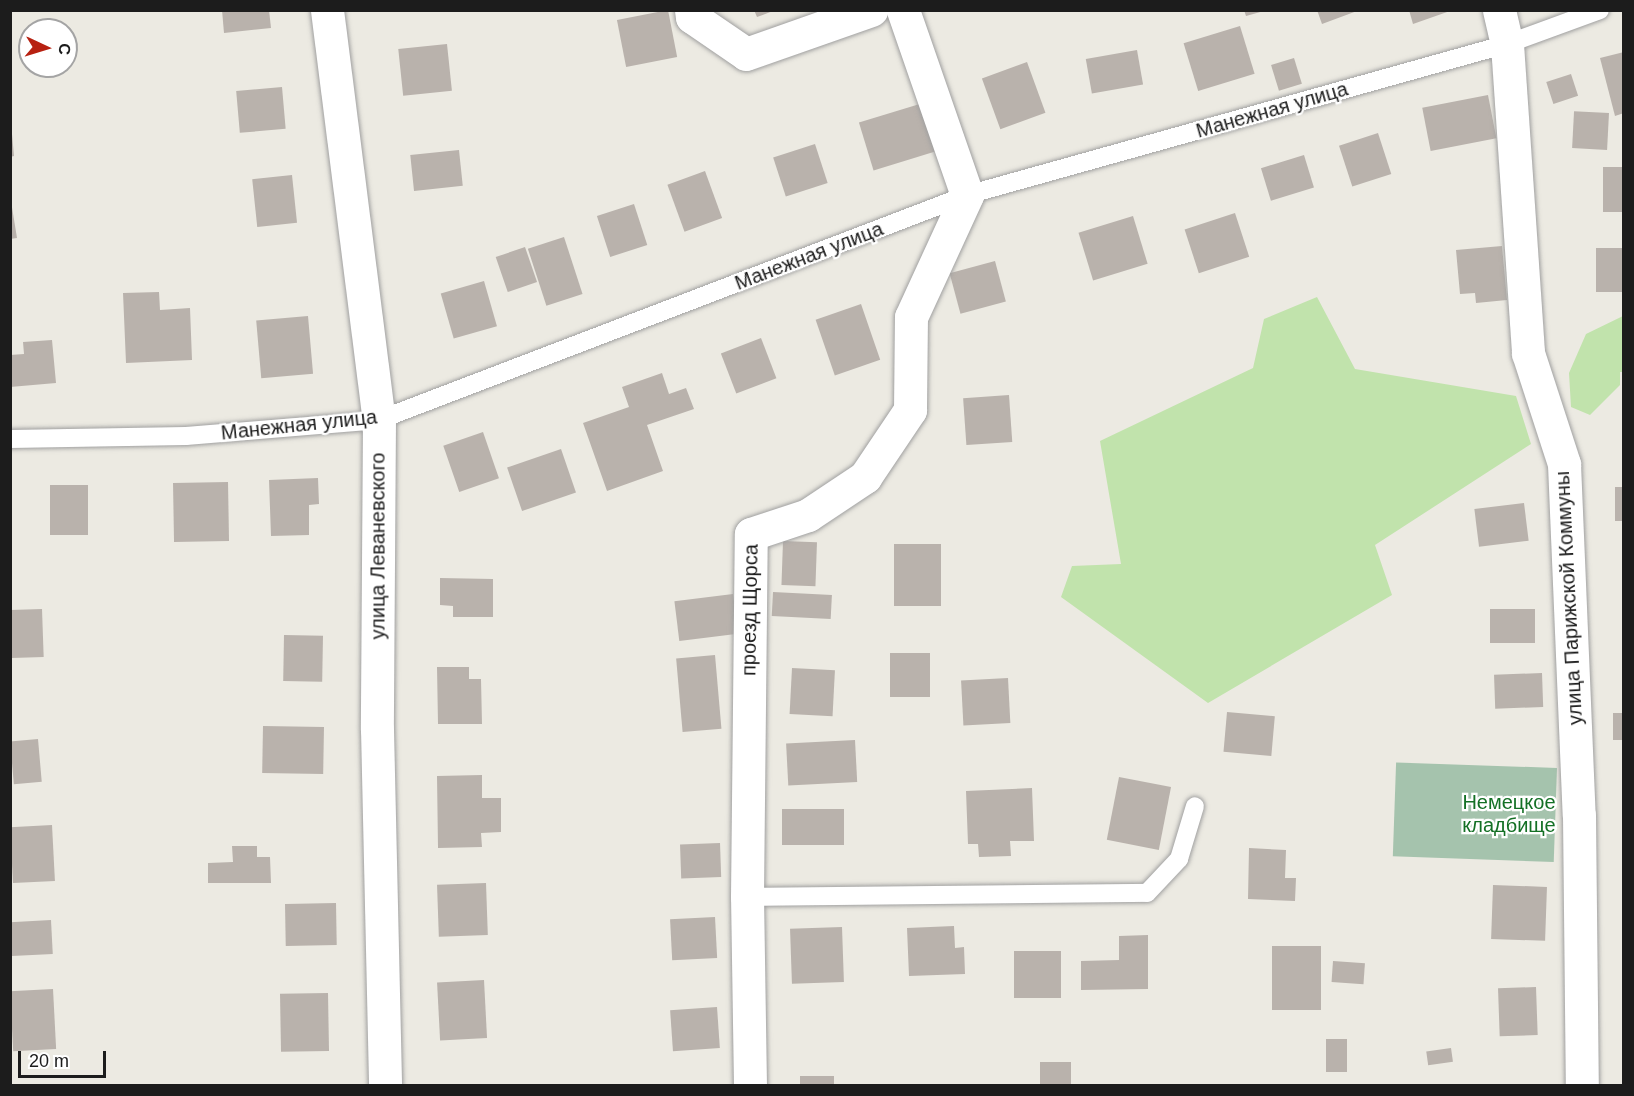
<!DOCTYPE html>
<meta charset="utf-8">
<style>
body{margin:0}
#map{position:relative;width:1634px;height:1096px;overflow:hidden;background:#eceae2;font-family:Helvetica,sans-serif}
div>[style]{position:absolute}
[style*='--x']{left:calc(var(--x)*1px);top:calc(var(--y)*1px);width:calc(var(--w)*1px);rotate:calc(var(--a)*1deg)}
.grass>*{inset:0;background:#c1e3ac}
.cemetery>*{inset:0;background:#a5c3ad;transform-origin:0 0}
.building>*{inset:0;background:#b9b2ac;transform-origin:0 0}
.roads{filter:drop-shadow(0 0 2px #a0a0a0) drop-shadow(0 0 2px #a0a0a0)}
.service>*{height:18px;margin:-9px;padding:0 9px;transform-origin:9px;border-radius:9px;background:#fff}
.minor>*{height:33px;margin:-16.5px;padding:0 16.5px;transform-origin:16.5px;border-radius:16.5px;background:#fff}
span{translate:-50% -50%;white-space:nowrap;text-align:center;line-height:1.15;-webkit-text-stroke:4.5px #fff;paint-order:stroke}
.street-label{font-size:20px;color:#1c1c1c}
.park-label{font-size:20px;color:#147025}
.frame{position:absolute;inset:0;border:12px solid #1c1c1c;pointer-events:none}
.north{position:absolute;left:18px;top:18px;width:60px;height:60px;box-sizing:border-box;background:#fff;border:2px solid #a4a4a4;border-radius:50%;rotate:94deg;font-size:16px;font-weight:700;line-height:24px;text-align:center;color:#1c1c1c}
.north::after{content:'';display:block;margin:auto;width:21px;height:27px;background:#b72111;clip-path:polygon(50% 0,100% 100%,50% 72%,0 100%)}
.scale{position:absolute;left:18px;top:1051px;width:88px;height:27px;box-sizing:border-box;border:3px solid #1c1c1c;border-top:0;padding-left:8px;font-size:18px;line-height:21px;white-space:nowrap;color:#1c1c1c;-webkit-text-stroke:4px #fff;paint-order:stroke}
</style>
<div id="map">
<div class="grass">
<div style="clip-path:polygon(1317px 297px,1355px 369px,1516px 396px,1531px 444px,1375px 545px,1392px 595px,1208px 703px,1061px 597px,1072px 566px,1121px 564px,1100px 441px,1253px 368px,1264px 319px)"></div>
<div style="clip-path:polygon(1623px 316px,1623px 372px,1620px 372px,1620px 385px,1590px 415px,1571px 407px,1569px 373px,1586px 334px)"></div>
</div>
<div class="cemetery">
<div style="left:1557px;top:768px;width:94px;height:161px;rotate:92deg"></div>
</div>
<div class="building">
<div style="clip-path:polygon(222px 10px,269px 10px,271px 28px,224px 33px)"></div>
<div style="left:668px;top:10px;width:48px;height:52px;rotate:79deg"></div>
<div style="clip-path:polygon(754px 10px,773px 10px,773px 11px,757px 17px)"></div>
<div style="clip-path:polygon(1244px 10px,1263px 10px,1264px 11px,1246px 16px)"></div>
<div style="clip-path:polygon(1317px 10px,1357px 10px,1357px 11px,1322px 24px)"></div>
<div style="clip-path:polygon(1409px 10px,1450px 10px,1450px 11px,1413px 24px)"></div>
<div style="left:1240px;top:26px;width:50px;height:59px;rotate:73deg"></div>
<div style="left:447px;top:44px;width:47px;height:49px;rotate:84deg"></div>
<div style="left:1137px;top:50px;width:35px;height:52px;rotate:80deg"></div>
<div style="clip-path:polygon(1624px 52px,1624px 113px,1615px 116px,1600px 58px)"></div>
<div style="left:1294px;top:58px;width:27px;height:24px;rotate:73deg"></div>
<div style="left:1027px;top:62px;width:54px;height:48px;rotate:70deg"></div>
<div style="left:1571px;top:74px;width:23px;height:26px;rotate:72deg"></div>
<div style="left:282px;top:87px;width:42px;height:46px;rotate:85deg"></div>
<div style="left:1488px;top:95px;width:44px;height:67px;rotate:79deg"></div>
<div style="left:923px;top:103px;width:50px;height:67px;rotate:73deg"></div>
<div style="left:1609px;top:113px;width:37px;height:35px;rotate:93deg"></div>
<div style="left:1378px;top:133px;width:43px;height:41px;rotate:72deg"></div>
<div style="clip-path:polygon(10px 134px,12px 134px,14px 156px,10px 157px)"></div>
<div style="left:815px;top:144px;width:41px;height:44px;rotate:72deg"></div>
<div style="left:459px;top:150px;width:36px;height:49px;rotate:84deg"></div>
<div style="left:1304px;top:155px;width:34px;height:45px;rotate:73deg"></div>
<div style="left:1603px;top:167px;width:21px;height:45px"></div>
<div style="left:705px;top:171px;width:50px;height:40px;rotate:70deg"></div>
<div style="left:292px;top:175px;width:48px;height:40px;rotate:84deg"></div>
<div style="clip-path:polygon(10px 195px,17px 238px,10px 239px)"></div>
<div style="left:634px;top:204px;width:43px;height:39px;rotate:72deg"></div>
<div style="left:1235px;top:213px;width:46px;height:53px;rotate:72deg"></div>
<div style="left:1133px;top:216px;width:50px;height:57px;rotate:73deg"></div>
<div style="left:564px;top:237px;width:60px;height:38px;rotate:72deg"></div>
<div style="clip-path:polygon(1502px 246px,1507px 300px,1476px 303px,1475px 293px,1460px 294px,1456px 250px)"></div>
<div style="left:525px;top:247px;width:37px;height:31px;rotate:71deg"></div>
<div style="left:1624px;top:248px;width:44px;height:28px;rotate:90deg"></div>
<div style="left:995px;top:261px;width:42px;height:47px;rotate:75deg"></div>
<div style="left:484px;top:281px;width:47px;height:45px;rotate:74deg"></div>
<div style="clip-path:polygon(159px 292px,160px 310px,190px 308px,192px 360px,126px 363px,123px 293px)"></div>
<div style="left:861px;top:304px;width:59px;height:48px;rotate:71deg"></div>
<div style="left:308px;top:316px;width:58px;height:52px;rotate:85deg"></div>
<div style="left:761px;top:338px;width:43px;height:43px;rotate:69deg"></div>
<div style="clip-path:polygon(52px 340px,56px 383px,10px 387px,10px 355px,24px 354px,23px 342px)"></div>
<div style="clip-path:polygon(662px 373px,669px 394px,686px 388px,694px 409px,647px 425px,663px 471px,607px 491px,583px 423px,629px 407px,622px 387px)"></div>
<div style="left:1009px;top:395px;width:47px;height:46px;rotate:86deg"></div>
<div style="left:483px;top:432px;width:49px;height:42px;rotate:71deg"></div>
<div style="left:561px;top:449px;width:46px;height:57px;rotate:71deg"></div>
<div style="clip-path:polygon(318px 478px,319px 504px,309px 505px,309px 535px,271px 536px,269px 480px)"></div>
<div style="left:228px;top:482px;width:59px;height:55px;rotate:89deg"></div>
<div style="left:50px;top:485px;width:38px;height:50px"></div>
<div style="left:1615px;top:487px;width:9px;height:34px"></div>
<div style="left:1524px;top:503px;width:38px;height:50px;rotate:83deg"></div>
<div style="left:783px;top:541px;width:34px;height:44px;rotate:2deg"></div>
<div style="left:894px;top:544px;width:47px;height:62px"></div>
<div style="clip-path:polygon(440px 578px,493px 579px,493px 617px,453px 617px,453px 606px,440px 605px)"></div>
<div style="left:773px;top:592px;width:59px;height:24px;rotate:3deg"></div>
<div style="left:733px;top:594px;width:40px;height:59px;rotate:83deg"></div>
<div style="left:42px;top:609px;width:48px;height:32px;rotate:88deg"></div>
<div style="left:1535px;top:609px;width:34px;height:45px;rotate:90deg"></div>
<div style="left:284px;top:635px;width:39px;height:46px;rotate:1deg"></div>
<div style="left:930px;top:653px;width:44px;height:40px;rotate:90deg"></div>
<div style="left:715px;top:655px;width:74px;height:39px;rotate:85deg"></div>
<div style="clip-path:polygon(437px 667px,469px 667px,469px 679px,481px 679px,482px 724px,438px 724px)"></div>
<div style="left:792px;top:668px;width:43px;height:46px;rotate:3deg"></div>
<div style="left:1542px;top:673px;width:34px;height:48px;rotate:88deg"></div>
<div style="left:1008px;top:678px;width:45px;height:47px;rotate:87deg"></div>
<div style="left:1227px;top:712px;width:48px;height:40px;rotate:5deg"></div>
<div style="left:1613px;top:713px;width:11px;height:27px"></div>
<div style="left:263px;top:726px;width:61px;height:47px;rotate:1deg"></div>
<div style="left:38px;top:739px;width:43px;height:28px;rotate:85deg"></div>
<div style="left:855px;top:740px;width:42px;height:69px;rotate:87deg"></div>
<div style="clip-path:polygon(482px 775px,482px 798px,501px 798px,501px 832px,481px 833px,482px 847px,438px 848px,437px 776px)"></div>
<div style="left:1119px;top:777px;width:53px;height:64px;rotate:11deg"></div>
<div style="clip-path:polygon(1032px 788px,1034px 841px,1010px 841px,1011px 856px,979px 857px,978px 844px,968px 844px,966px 791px)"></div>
<div style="left:844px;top:809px;width:36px;height:62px;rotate:90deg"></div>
<div style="left:52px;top:825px;width:56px;height:42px;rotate:87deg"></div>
<div style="left:720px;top:843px;width:34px;height:40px;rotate:88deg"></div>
<div style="clip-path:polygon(232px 846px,257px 846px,257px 857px,270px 857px,271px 883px,208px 883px,208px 863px,233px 862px)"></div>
<div style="clip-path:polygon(1249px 848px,1286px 850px,1285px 878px,1296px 878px,1295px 901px,1248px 899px)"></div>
<div style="left:486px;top:883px;width:52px;height:49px;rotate:88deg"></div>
<div style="left:1493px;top:885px;width:54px;height:54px;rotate:2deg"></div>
<div style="left:336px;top:903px;width:42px;height:51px;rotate:89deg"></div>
<div style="left:715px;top:917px;width:41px;height:45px;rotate:87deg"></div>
<div style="left:51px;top:920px;width:34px;height:41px;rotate:87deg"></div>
<div style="clip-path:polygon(954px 926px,955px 948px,964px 947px,965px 974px,909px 976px,907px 928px)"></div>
<div style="left:842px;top:927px;width:55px;height:52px;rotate:88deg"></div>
<div style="clip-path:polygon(1148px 935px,1148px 989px,1081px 990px,1081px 961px,1119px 960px,1119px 936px)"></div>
<div style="left:1272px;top:946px;width:49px;height:64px"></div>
<div style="left:1061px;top:951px;width:47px;height:47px;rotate:90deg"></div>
<div style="left:1333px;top:961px;width:32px;height:21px;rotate:4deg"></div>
<div style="left:484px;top:980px;width:58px;height:47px;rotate:87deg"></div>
<div style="left:1536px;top:987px;width:48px;height:38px;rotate:88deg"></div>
<div style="left:53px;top:989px;width:60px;height:43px;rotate:87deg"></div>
<div style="left:328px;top:993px;width:58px;height:48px;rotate:89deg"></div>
<div style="left:717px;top:1007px;width:41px;height:47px;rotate:86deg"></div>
<div style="left:1326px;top:1039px;width:21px;height:33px"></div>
<div style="left:1451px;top:1048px;width:14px;height:25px;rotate:82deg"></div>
<div style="left:1040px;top:1062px;width:31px;height:24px"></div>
<div style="left:800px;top:1076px;width:34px;height:10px"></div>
</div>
<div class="roads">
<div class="service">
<div style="--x:10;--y:439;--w:176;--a:-1"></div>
<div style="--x:186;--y:436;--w:194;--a:-4.7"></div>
<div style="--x:379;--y:420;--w:630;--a:-20.94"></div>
<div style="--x:967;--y:195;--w:561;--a:-15.62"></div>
<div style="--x:1507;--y:44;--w:99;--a:-20.1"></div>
<div style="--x:747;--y:897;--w:400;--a:-0.6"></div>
<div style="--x:1147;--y:893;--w:47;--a:-46.7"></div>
<div style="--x:1179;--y:859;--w:55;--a:-73.2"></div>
</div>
<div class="minor">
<div style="--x:327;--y:10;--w:413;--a:82.8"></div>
<div style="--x:379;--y:420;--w:309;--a:90.4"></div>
<div style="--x:377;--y:729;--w:357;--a:88.7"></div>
<div style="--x:691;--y:10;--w:7;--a:82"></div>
<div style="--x:692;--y:17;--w:65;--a:34.4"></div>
<div style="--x:746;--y:54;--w:133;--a:-19.4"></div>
<div style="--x:1499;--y:10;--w:35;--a:77"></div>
<div style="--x:1507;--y:44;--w:310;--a:86.1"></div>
<div style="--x:1528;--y:353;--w:117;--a:72"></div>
<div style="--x:1564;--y:464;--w:351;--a:87.6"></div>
<div style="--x:1579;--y:815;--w:271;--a:89.4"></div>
<div style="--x:750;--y:1086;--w:189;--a:-90.9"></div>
<div style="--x:747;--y:897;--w:363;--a:-89.4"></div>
<div style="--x:751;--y:534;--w:60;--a:-18.4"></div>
<div style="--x:808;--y:515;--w:69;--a:-33.7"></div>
<div style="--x:865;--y:477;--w:81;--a:-56.1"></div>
<div style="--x:910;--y:410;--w:93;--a:-89.4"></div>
<div style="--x:911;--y:317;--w:134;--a:-65.3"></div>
<div style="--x:967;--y:195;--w:196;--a:-109.1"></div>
</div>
</div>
<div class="street-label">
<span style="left:1272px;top:110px;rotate:-16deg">Манежная улица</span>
<span style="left:809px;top:256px;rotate:-21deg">Манежная улица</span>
<span style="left:299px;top:425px;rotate:-6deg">Манежная улица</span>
<span style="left:378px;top:546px;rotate:-90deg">улица Леваневского</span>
<span style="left:1569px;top:598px;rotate:-93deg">улица Парижской Коммуны</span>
<span style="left:750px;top:610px;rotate:-89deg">проезд Щорса</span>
</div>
<div class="park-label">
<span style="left:1509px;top:814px">Немецкое<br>кладбище</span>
</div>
<div class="frame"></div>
<div class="north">С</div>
<div class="scale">20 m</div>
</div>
